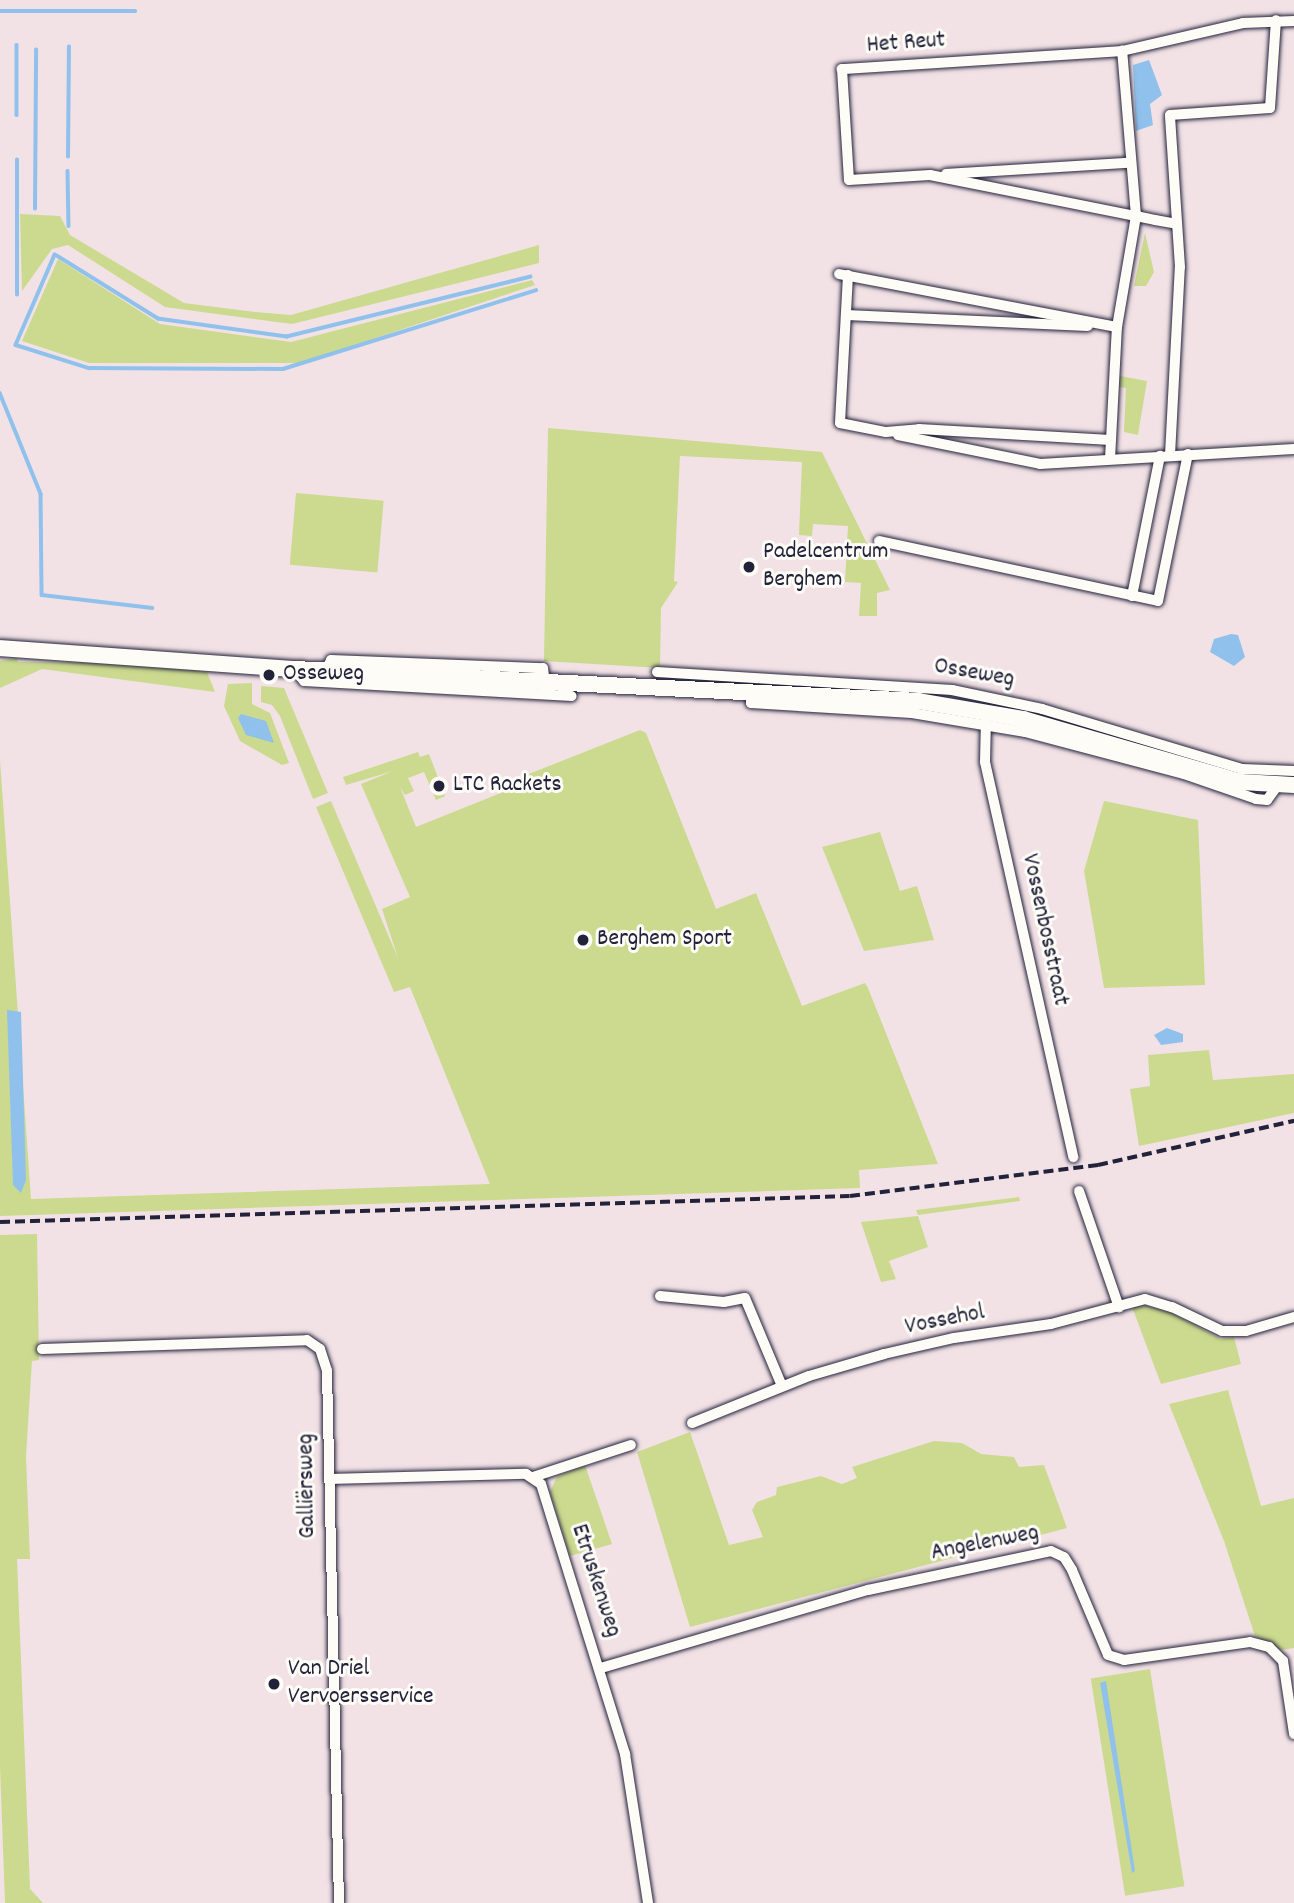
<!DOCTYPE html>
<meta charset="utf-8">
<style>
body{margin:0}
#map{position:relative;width:1294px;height:1903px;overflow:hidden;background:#f2e2e6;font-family:Dekko,sans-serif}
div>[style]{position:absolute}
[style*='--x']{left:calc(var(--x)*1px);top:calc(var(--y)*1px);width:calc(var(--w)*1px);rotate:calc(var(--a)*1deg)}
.green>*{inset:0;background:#cbda8e;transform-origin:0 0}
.water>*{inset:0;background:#90c1ec}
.stream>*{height:3.5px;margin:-1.75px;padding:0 1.75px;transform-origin:1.75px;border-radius:1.75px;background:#90c1ec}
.roads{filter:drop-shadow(0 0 2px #22223b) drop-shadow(0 0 2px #22223b)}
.street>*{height:10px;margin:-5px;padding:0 5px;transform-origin:5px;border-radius:5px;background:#fdfcf7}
.secondary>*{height:16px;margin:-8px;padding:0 8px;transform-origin:8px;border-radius:8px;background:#fdfcf7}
.rail>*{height:3.5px;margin-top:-1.75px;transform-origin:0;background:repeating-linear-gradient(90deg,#22223b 0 10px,transparent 0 15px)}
.dots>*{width:19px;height:19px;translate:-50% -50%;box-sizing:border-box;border:4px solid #fdfcf7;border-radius:50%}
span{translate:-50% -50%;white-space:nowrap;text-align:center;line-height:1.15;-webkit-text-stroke:6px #fdfcf7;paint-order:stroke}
.street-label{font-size:24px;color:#22223b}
.poi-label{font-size:24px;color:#22223b}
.left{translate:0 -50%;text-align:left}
</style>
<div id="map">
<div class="green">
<div style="clip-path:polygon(20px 214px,60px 216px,70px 235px,184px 303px,255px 312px,291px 315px,539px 245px,539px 263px,292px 324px,165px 307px,68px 245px,52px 249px,22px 291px)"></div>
<div style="clip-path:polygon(1145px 233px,1154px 272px,1146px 286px,1134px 286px)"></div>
<div style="clip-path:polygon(58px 259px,160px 324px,291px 342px,532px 280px,535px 285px,301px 363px,89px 363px,22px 341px)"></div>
<div style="clip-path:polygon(1120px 376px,1147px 381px,1138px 435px,1124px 432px,1126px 388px,1119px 387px)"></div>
<div style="clip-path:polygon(548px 428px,822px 452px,890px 590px,877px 593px,877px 616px,859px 616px,861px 583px,845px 582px,848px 526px,813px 524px,812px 536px,799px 535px,802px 462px,680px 456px,674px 581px,678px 582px,661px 608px,660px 668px,544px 661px)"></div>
<div style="left:296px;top:493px;width:88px;height:72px;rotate:5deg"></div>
<div style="clip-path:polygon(17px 658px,18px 662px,144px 663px,207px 672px,215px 692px,42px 669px,0 688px,0 661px)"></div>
<div style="clip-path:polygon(252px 683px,252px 704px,270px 713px,289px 763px,282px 765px,240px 741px,224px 706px,228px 684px)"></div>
<div style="clip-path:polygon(261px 686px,284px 688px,328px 793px,313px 799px,280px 716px,272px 705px,261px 702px)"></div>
<div style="clip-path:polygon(640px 730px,646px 733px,716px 909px,756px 893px,802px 1006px,865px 983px,868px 988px,938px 1164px,859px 1170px,860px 1188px,0 1216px,0 760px,31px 1199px,490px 1184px,410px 987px,394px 992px,316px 807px,331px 801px,398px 958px,382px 909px,410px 897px,361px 784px,393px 771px,346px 785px,343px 777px,418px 752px,420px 757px,429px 754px,445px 796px,436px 800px,424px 772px,408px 778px,414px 791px,405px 795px,400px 787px,416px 827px,513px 788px,511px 781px)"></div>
<div style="clip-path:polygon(1104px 801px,1198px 820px,1205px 985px,1104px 988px,1084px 871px)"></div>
<div style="clip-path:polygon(880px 832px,900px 891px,917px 886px,934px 940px,864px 951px,822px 847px)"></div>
<div style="clip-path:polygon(1209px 1050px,1213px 1080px,1294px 1074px,1294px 1113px,1139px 1146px,1130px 1089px,1150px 1086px,1148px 1055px)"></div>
<div style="clip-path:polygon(1019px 1197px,1020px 1201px,918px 1215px,916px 1210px)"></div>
<div style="clip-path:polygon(918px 1216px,928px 1247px,889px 1261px,896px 1279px,881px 1282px,861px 1222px)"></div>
<div style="clip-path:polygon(37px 1234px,39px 1360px,32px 1361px,26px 1456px,30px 1559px,17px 1559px,30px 1889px,43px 1903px,5px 1903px,0 1766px,0 1235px)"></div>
<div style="clip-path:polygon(1142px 1305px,1170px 1312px,1221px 1339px,1234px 1337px,1241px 1364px,1161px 1384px,1132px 1307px)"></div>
<div style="clip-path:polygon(1228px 1390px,1261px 1506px,1294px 1498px,1294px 1648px,1281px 1650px,1255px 1636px,1224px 1541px,1169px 1404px)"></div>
<div style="clip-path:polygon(690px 1432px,729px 1545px,763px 1537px,752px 1510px,757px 1502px,776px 1495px,777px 1487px,821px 1476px,842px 1484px,857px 1478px,852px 1467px,934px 1441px,962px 1443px,981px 1454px,1014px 1457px,1019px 1467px,1044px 1465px,1067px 1528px,690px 1627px,637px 1452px)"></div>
<div style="clip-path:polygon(585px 1465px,612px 1544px,570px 1556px,550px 1492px,557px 1477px)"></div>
<div style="left:1150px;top:1669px;width:220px;height:60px;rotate:81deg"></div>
</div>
<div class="water">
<div style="clip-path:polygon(1149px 60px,1162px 95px,1150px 104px,1153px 125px,1136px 131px,1133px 65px)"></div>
<div style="clip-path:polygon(1231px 634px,1238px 635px,1245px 657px,1234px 666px,1210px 652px,1214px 639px)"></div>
<div style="clip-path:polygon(241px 714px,266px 721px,274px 743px,246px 735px,238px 718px)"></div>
<div style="clip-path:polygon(7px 1010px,21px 1012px,26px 1180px,21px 1193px,13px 1185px)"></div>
<div style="clip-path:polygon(1167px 1028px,1183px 1034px,1183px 1042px,1161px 1045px,1154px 1035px)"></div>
<div style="clip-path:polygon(1106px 1681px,1135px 1871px,1132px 1873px,1100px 1683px)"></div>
</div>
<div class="stream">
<div style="--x:0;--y:11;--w:135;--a:0"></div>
<div style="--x:17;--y:45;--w:70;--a:90"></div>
<div style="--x:68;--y:157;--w:110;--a:-89.5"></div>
<div style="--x:68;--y:171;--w:55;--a:89"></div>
<div style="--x:35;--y:209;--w:159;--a:-89.6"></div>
<div style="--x:531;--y:277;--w:251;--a:166.2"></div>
<div style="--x:287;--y:337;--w:130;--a:-172.1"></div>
<div style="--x:158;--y:319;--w:121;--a:-148.1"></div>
<div style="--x:55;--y:255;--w:98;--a:113.4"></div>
<div style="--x:16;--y:345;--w:77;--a:17.5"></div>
<div style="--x:89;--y:368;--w:194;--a:0.3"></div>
<div style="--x:283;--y:369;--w:265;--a:-17.3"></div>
<div style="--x:17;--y:295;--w:135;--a:-90"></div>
<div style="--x:0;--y:393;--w:109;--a:67.9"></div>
<div style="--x:41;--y:494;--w:101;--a:89.4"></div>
<div style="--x:42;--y:595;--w:111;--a:6.7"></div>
</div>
<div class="roads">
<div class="street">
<div style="--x:1122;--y:51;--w:124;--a:-13"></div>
<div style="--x:1243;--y:23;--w:51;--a:-2.2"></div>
<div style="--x:946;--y:174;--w:182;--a:-3.5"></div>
<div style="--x:839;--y:274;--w:283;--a:10.8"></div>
<div style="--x:848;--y:275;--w:148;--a:93.1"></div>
<div style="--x:840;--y:423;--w:47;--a:11.1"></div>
<div style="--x:886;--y:432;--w:33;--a:-5"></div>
<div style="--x:919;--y:429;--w:192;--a:3.3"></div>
<div style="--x:846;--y:315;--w:242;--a:2.6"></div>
<div style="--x:898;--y:435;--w:145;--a:11.5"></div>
<div style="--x:1040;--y:464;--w:254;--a:-3.4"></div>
<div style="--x:1170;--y:455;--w:188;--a:-87"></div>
<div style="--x:1180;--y:267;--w:152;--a:-93.8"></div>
<div style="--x:1170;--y:115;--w:100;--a:-4"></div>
<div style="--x:1270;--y:108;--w:88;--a:-86.1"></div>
<div style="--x:1110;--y:459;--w:132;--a:-87"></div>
<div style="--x:1117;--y:327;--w:113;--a:-80.3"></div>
<div style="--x:1136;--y:216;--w:166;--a:-94.8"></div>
<div style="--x:1122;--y:51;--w:281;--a:176.3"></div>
<div style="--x:842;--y:69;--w:111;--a:86.4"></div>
<div style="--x:849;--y:180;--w:81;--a:-3.5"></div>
<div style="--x:930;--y:175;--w:210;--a:11.3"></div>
<div style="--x:1136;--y:216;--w:19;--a:12"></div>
<div style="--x:1155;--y:220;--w:22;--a:10"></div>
<div style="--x:879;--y:541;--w:285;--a:12.1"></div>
<div style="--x:1158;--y:601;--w:150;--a:-78.5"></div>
<div style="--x:1132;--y:596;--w:143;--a:-78.7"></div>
<div style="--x:295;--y:669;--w:15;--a:53"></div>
<div style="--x:304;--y:681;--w:268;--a:3.2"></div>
<div style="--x:326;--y:670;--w:11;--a:-63"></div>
<div style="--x:331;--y:660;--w:212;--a:2.2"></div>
<div style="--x:543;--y:668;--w:17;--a:83"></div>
<div style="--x:657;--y:672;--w:296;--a:3.5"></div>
<div style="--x:952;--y:690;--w:92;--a:11.9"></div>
<div style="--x:1042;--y:709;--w:209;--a:16.7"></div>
<div style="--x:1242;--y:769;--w:52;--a:2.2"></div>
<div style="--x:751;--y:690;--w:13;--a:90"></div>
<div style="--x:751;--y:703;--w:161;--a:3.6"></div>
<div style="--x:912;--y:713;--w:115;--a:9.5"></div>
<div style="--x:1025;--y:732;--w:164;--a:14.8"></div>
<div style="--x:1184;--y:774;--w:76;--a:19.1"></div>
<div style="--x:1256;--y:799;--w:11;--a:5"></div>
<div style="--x:1267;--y:800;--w:17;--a:-54"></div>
<div style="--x:986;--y:718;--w:44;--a:91.3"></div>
<div style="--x:985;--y:762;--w:405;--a:77.4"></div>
<div style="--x:1079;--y:1191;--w:123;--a:71"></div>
<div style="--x:660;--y:1296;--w:64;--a:5.4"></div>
<div style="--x:724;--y:1302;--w:21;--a:-11"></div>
<div style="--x:745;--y:1298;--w:95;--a:67.2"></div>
<div style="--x:42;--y:1349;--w:265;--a:-1.9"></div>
<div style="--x:307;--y:1340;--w:16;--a:35"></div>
<div style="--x:320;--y:1349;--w:23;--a:72"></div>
<div style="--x:327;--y:1371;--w:532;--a:88.71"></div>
<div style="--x:692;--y:1423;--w:126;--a:-21.9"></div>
<div style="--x:809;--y:1376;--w:78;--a:-16.3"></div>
<div style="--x:884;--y:1354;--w:72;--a:-12.9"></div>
<div style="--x:954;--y:1338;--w:98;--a:-8.2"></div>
<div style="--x:1051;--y:1324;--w:97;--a:-14.9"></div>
<div style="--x:1145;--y:1299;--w:28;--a:17"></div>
<div style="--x:1172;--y:1307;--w:55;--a:25.6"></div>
<div style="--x:1222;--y:1331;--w:24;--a:0"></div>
<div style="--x:1246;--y:1331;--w:50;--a:-16.3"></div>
<div style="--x:533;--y:1477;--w:103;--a:-18.1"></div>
<div style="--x:329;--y:1479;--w:197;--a:-1.5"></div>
<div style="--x:526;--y:1474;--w:18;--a:34"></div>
<div style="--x:541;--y:1484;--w:283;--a:72.7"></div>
<div style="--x:625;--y:1754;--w:151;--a:81.2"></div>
<div style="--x:601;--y:1668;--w:278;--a:-16.3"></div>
<div style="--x:868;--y:1590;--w:187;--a:-12"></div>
<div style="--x:1051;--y:1551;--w:14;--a:25"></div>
<div style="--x:1064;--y:1557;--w:15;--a:58"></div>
<div style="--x:1072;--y:1570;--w:92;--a:67"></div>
<div style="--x:1108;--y:1655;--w:17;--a:17"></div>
<div style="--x:1124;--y:1660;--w:127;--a:-8.1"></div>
<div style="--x:1250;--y:1642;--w:20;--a:15"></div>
<div style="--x:1269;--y:1647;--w:20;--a:45"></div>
<div style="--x:1283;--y:1661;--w:74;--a:81.4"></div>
</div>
<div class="secondary">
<div style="--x:0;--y:648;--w:296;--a:4.1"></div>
<div style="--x:295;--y:669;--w:624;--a:2.94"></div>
<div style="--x:918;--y:701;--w:107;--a:9.7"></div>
<div style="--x:1023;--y:719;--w:227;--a:16.1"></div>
<div style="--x:1241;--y:782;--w:53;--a:3.2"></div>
</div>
</div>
<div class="rail">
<div style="--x:0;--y:1222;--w:850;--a:-1.75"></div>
<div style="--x:850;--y:1196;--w:250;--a:-7.1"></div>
<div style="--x:1098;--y:1165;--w:201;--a:-12.7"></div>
</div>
<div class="dots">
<div style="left:749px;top:567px;background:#22223b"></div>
<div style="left:269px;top:675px;background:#22223b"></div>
<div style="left:439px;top:786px;background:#22223b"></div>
<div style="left:583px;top:940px;background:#22223b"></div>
<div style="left:274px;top:1684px;background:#22223b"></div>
</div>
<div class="street-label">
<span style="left:906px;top:44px;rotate:-4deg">Het Reut</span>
<span style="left:974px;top:674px;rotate:10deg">Osseweg</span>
<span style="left:1044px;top:930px;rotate:78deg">Vossenbosstraat</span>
<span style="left:945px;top:1321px;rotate:-11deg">Vossehol</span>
<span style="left:308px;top:1486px;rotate:-91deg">Galliërsweg</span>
<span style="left:985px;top:1544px;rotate:-11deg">Angelenweg</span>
<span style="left:595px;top:1581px;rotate:72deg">Etruskenweg</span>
</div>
<div class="poi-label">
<span class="left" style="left:763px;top:567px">Padelcentrum<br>Berghem</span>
<span class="left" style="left:283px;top:675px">Osseweg</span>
<span class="left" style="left:453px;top:786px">LTC Rackets</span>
<span class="left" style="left:597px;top:940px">Berghem Sport</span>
<span class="left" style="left:288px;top:1684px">Van Driel<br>Vervoersservice</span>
</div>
</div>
